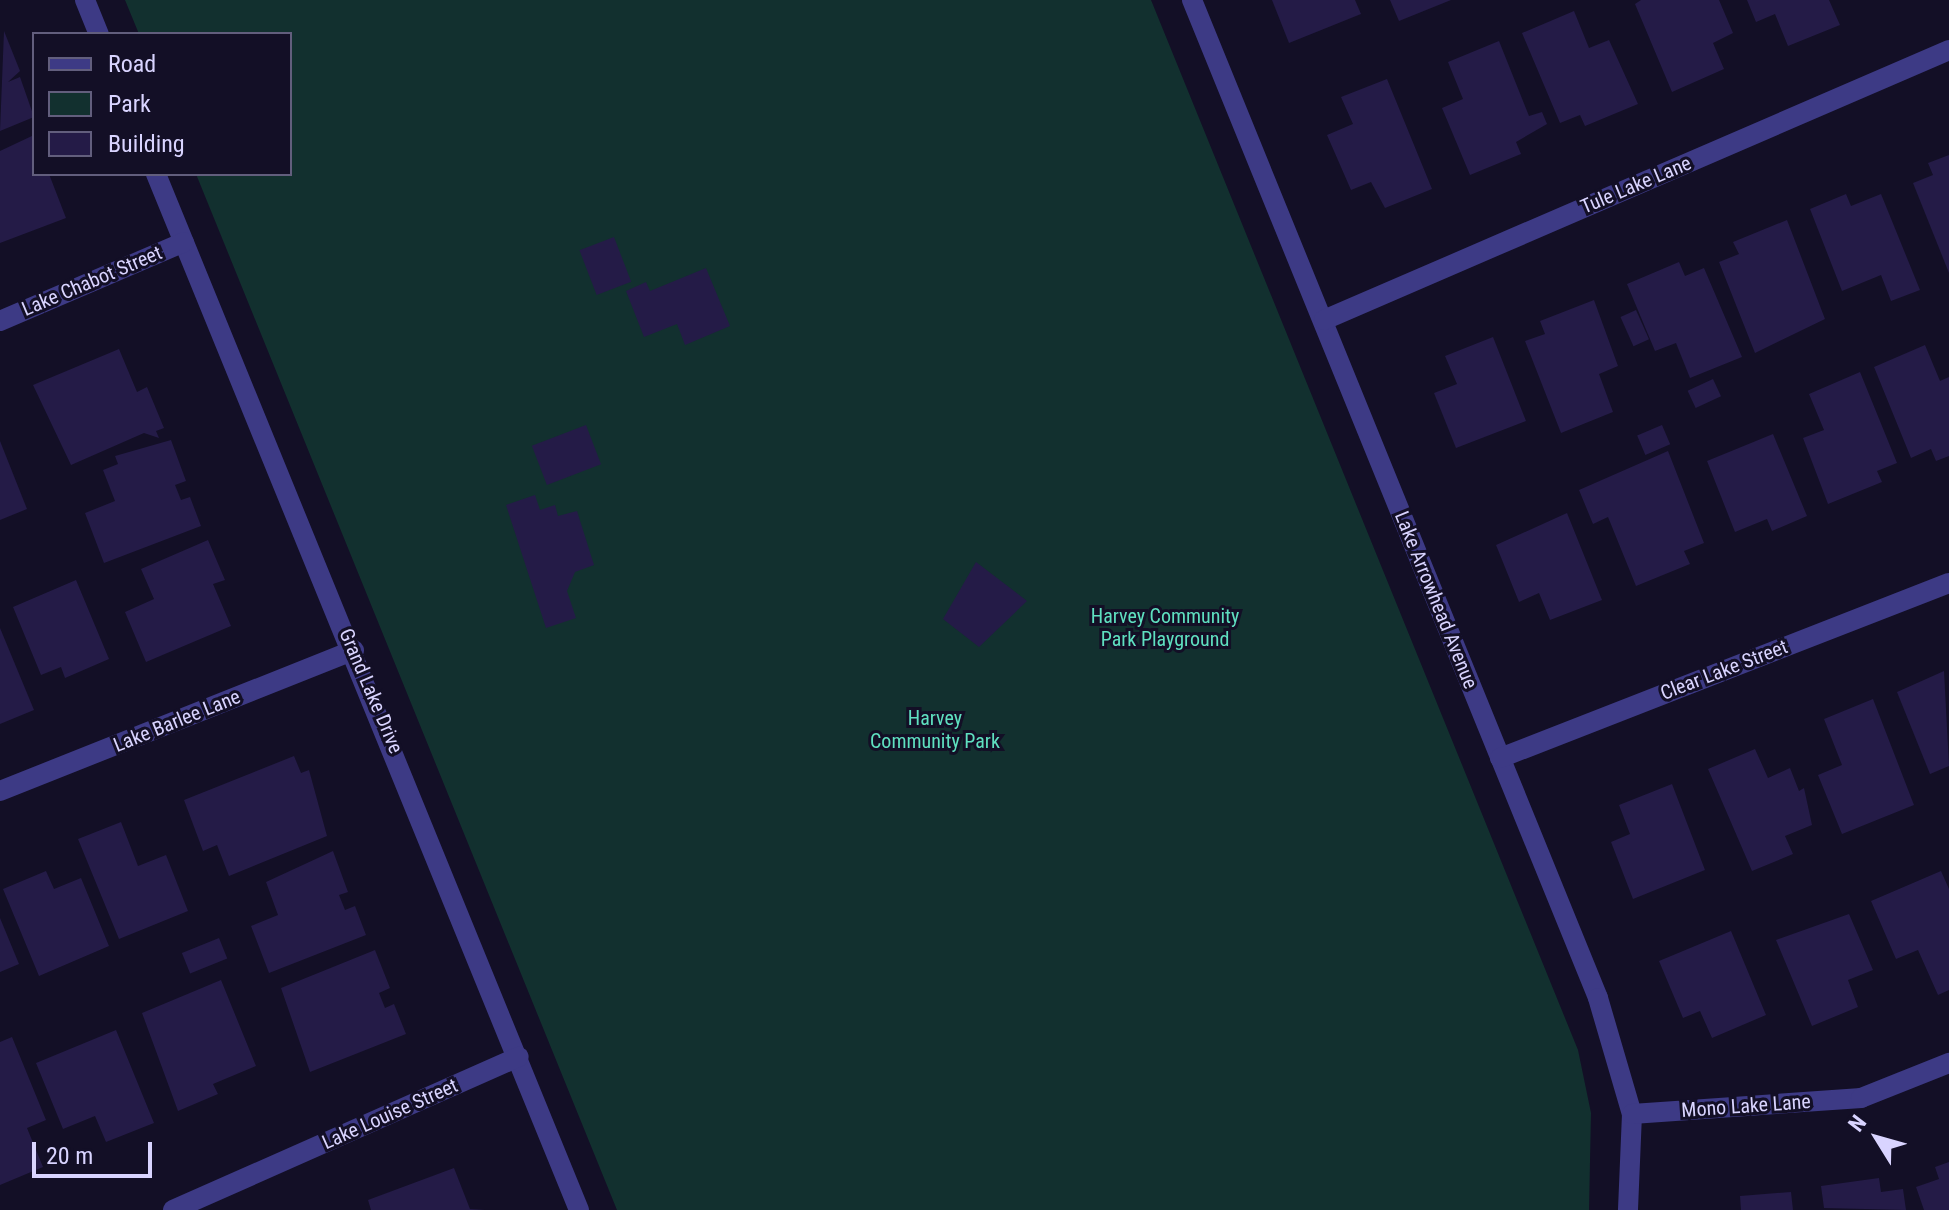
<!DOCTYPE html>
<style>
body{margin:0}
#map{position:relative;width:1949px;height:1210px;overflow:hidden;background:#130f26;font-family:"Roboto Condensed",sans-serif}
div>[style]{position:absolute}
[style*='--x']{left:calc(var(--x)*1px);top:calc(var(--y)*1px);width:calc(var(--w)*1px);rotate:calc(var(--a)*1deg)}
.green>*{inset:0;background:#12302f}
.building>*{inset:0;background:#241b47;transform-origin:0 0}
.minor>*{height:20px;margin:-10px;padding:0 10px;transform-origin:10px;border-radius:10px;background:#3d3a85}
span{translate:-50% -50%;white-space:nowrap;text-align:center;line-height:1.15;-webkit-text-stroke:6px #130f26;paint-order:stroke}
.street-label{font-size:20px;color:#d9d4ff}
.park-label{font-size:20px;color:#5fe0c0}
.legend{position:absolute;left:32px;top:32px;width:260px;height:144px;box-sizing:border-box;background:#130f26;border:2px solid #625e7d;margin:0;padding:10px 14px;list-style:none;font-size:24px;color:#d9d4ff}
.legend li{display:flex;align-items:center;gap:16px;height:40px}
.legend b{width:40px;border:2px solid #625e7d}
.north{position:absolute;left:1837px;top:1098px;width:80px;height:80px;-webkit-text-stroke:6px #130f26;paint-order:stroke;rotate:307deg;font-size:22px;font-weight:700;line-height:32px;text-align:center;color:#d9d4ff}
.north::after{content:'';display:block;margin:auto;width:28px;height:36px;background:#d9d4ff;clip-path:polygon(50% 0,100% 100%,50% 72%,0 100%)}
.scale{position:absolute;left:32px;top:1142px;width:120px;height:36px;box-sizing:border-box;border:4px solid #d9d4ff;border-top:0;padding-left:10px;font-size:24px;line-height:28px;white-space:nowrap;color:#d9d4ff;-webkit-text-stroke:6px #130f26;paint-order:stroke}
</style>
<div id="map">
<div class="green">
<div style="clip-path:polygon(125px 0,1151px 0,1578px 1050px,1591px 1113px,1589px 1210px,617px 1210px,196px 174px,290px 174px,290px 34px,139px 34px)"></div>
</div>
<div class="building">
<div style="clip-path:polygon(1272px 0,1355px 0,1361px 14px,1289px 43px)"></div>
<div style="clip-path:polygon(1390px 0,1451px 0,1399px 21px)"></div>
<div style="clip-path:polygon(1641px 0,1719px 0,1733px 33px,1713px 43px,1724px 69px,1672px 92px,1635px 4px)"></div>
<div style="clip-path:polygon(1747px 0,1829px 0,1840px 25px,1788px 46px,1775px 14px,1756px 22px)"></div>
<div style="clip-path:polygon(1574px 11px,1589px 48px,1609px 40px,1638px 104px,1585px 126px,1580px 115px,1560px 123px,1522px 33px)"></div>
<div style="clip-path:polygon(4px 31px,20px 71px,8px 82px,20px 77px,34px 117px,0 131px)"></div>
<div style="clip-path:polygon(1499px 41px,1529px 116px,1542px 112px,1547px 124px,1516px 142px,1521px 154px,1470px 175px,1442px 108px,1463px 99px,1448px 62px)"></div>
<div style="clip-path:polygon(1387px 79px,1432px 189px,1385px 208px,1371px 182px,1351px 190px,1327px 135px,1353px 124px,1341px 97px)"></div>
<div style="clip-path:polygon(34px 135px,34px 174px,49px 174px,66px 218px,0 243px,0 151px)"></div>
<div style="clip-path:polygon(1949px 155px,1949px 273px,1913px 183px,1933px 175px,1928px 163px)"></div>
<div style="clip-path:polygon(1846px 194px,1851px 206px,1881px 194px,1920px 290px,1891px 301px,1881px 275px,1842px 291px,1810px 209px)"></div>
<div style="clip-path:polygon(1787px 220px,1825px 319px,1755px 353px,1719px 262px,1739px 254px,1733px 242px)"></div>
<div style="left:614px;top:237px;width:48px;height:37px;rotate:69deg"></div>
<div style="clip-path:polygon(1679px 262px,1685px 276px,1704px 268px,1742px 357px,1690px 378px,1676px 343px,1655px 351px,1627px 284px)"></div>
<div style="clip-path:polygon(706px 268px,730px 326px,685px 345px,677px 324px,644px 337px,626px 291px,646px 282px,650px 291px)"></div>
<div style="clip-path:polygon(1594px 300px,1618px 366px,1599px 374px,1613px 412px,1561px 433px,1525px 341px,1545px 334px,1540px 321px)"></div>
<div style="left:1636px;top:310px;width:32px;height:17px;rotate:66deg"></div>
<div style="clip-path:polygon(1493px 337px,1526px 421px,1456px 448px,1434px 393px,1457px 384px,1445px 356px)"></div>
<div style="clip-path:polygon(1925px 345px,1940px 381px,1949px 377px,1949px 456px,1936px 461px,1931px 449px,1911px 458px,1874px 367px)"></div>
<div style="clip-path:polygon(119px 349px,137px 392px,147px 387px,164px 428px,156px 431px,159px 438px,144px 433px,71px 465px,33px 385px)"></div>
<div style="clip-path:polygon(1860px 372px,1897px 463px,1877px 471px,1882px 482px,1828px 504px,1803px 438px,1824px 430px,1809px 394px)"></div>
<div style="left:1713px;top:379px;width:19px;height:28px;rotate:65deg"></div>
<div style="left:586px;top:425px;width:42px;height:58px;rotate:69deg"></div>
<div style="left:1662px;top:425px;width:21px;height:27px;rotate:67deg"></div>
<div style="clip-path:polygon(1773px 434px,1807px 516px,1772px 531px,1767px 519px,1735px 532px,1707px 461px)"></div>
<div style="clip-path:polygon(171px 440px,186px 481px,175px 485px,181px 500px,190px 497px,201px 526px,104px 563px,85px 513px,115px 501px,103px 470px,118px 464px,115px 456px)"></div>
<div style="clip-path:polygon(0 441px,27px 509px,0 520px)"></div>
<div style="clip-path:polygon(1668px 451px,1704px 543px,1684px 551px,1690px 564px,1636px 586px,1608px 517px,1593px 524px,1579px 490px)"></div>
<div style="clip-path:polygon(535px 495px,540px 510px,555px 505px,558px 516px,577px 511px,594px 565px,575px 572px,567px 591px,576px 618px,546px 628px,506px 505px)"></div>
<div style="clip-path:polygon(1567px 513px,1602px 600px,1550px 620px,1539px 593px,1519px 602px,1496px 545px)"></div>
<div style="clip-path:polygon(208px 540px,225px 580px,213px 584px,231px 626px,146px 662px,125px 612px,154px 599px,141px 569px)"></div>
<div style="clip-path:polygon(976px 562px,1027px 601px,979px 647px,943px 619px)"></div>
<div style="clip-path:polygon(76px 580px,109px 659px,65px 678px,61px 667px,41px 675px,13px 607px)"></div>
<div style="clip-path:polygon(0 628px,34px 710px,0 724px)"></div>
<div style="clip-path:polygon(1944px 671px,1949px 766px,1930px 774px,1897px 692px)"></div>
<div style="clip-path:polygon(1873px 699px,1914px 805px,1842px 834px,1818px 775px,1842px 765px,1824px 719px)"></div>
<div style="clip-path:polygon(1755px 749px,1768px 778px,1790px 768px,1799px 791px,1804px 788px,1812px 825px,1785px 836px,1793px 854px,1752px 871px,1708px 769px)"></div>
<div style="clip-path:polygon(294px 756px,301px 773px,309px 770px,327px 836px,229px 876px,217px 845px,203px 851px,184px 800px)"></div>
<div style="clip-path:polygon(1672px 784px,1705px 870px,1633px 899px,1611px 842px,1630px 834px,1619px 805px)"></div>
<div style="clip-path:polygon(121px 822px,138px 866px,166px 855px,188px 911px,119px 939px,78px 839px)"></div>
<div style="clip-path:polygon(333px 851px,348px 892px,339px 895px,345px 910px,355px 906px,366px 935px,269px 973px,251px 926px,278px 915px,266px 882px)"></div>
<div style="clip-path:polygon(46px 871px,54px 889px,81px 878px,109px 946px,39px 976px,3px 889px)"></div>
<div style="clip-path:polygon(1941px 871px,1949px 889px,1949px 990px,1938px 995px,1918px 950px,1896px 959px,1871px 901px)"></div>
<div style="clip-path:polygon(1849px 914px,1873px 970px,1848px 980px,1858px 1007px,1812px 1026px,1776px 940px)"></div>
<div style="clip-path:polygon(0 918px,19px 964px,0 972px)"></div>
<div style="clip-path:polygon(1731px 931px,1766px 1015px,1712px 1038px,1700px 1011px,1683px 1018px,1659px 961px)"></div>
<div style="left:219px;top:938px;width:22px;height:40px;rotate:68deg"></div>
<div style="clip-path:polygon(375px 950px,390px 988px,379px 993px,385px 1008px,394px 1004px,406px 1034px,310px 1072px,281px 988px)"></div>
<div style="clip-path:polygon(221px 980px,256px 1066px,213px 1084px,218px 1094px,178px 1111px,142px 1013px)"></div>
<div style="clip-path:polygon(116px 1030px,154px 1123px,106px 1142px,95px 1116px,63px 1129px,36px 1063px)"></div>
<div style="clip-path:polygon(12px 1037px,46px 1120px,27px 1128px,43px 1167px,0 1185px,0 1042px)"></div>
<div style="clip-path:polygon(1949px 1162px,1949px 1210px,1924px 1210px,1916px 1187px,1939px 1179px,1935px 1167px)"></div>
<div style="clip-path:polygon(454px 1168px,470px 1209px,485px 1210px,371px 1210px,368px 1200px)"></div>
<div style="clip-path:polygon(1879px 1178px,1881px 1192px,1903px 1189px,1906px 1210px,1824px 1208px,1821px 1186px)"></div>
<div style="clip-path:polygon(1791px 1192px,1793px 1210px,1741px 1210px,1740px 1196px)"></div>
</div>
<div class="minor">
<div style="--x:85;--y:0;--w:37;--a:68"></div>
<div style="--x:1192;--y:0;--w:1077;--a:67.86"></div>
<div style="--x:1598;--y:998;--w:121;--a:73.7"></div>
<div style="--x:1632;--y:1114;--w:96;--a:92.4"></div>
<div style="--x:156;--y:174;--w:1119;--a:67.79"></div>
<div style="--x:1324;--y:320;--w:681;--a:-23.36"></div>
<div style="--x:0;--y:321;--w:200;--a:-23.2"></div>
<div style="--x:1500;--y:758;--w:482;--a:-21.3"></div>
<div style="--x:0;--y:791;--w:381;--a:-21.7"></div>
<div style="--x:1632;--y:1114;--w:230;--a:-4"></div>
<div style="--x:1861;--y:1098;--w:95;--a:-21.7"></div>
<div style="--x:173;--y:1210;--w:378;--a:-23.9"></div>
</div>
<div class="street-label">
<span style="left:1636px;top:185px;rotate:-23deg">Tule Lake Lane</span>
<span style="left:92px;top:281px;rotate:-23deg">Lake Chabot Street</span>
<span style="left:1436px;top:600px;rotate:68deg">Lake Arrowhead Avenue</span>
<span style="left:1724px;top:670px;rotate:-21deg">Clear Lake Street</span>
<span style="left:371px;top:691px;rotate:67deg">Grand Lake Drive</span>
<span style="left:177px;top:721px;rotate:-22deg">Lake Barlee Lane</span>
<span style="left:1746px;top:1106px;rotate:-4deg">Mono Lake Lane</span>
<span style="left:390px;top:1114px;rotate:-24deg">Lake Louise Street</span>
</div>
<div class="park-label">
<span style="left:1165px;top:628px">Harvey Community<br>Park Playground</span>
<span style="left:935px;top:730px">Harvey<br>Community Park</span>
</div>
<ul class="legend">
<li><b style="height:10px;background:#3d3a85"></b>Road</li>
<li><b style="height:22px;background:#12302f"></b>Park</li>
<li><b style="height:22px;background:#241b47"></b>Building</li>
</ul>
<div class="north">N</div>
<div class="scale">20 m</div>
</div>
